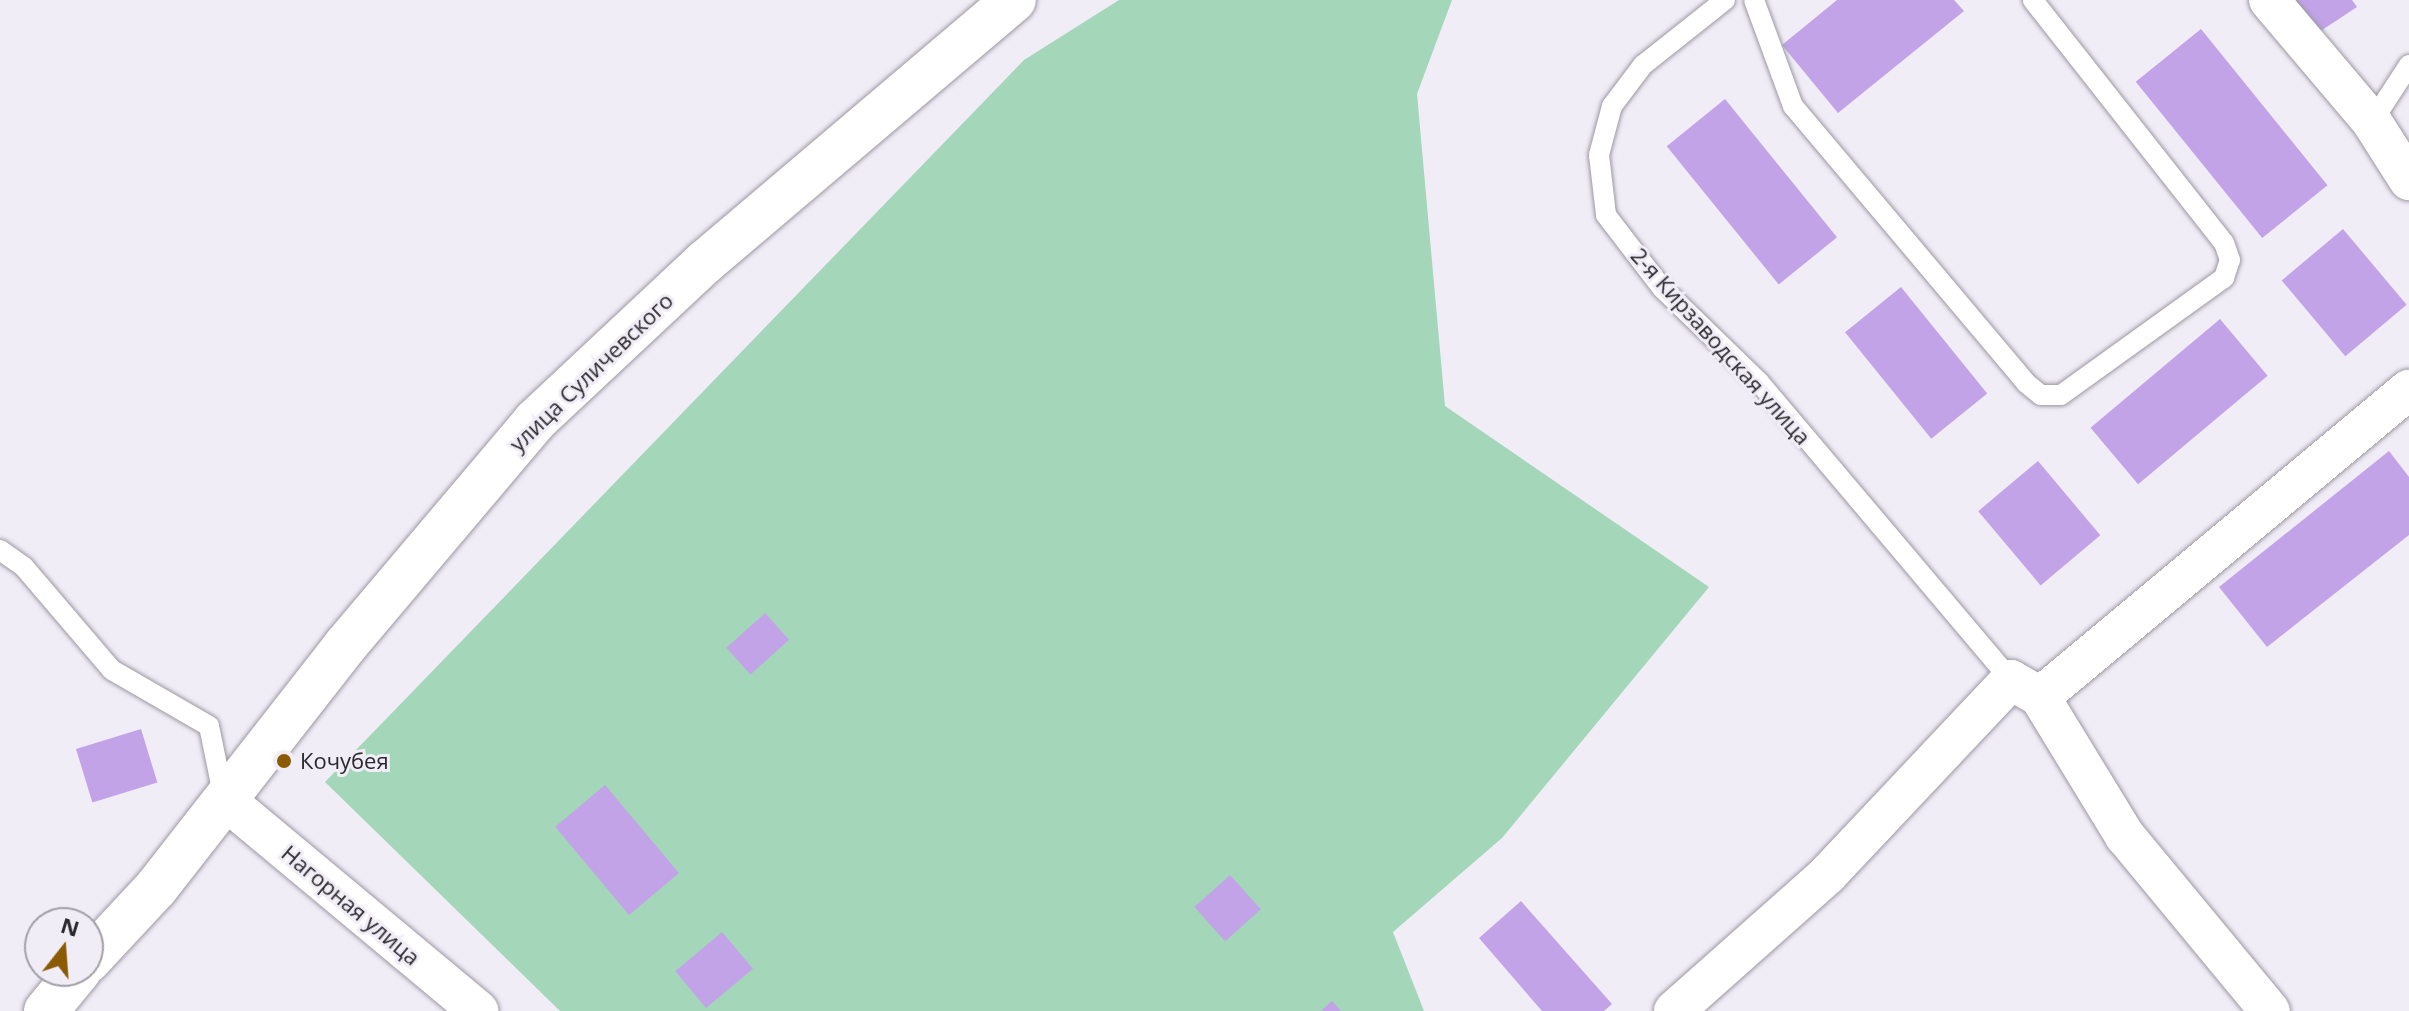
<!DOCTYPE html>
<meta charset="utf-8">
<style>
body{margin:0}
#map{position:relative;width:2409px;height:1011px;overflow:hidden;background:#f1edf7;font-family:"Open Sans",sans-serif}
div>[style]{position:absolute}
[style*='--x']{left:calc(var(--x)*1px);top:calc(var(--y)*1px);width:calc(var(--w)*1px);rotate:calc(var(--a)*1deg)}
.green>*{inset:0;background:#a4d6b9}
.building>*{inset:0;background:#c2a3e8;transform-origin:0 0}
.roads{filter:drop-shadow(0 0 2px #9c98a2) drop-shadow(0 0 2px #9c98a2)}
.service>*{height:20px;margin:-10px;padding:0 10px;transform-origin:10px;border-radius:10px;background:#fff}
.minor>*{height:40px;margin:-20px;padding:0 20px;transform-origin:20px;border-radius:20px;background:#fff}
.tertiary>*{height:44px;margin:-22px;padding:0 22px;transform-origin:22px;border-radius:22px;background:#fff}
.dots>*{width:22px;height:22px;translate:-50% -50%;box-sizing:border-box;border:4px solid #f1edf7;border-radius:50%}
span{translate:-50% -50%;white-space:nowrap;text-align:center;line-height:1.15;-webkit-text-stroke:6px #f1edf7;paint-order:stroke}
.street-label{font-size:22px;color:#2b292d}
.poi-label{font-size:22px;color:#2b292d}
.left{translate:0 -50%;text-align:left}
.north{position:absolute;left:24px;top:907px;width:80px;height:80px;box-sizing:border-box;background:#f1edf7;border:2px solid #a29fa6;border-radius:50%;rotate:17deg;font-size:22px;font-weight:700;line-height:32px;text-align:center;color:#2b292d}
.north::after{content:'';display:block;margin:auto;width:28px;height:36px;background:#8a5b00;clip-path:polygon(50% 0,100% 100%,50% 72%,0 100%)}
</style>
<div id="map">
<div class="green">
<div style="clip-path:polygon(1119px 0,1452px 0,1417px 94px,1445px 406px,1709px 587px,1502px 838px,1393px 932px,1424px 1011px,560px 1011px,325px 782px,1024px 60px)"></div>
</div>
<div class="building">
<div style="clip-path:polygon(1837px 0,1954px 0,1964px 11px,1838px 113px,1782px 45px)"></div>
<div style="clip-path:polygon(2288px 0,2352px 0,2357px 7px,2313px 36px)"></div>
<div style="left:2201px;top:29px;width:201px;height:84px;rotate:51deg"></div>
<div style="left:1725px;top:99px;width:178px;height:75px;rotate:51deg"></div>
<div style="left:2343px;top:229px;width:99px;height:80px;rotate:50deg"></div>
<div style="left:1901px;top:287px;width:137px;height:72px;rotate:51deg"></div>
<div style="left:2220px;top:319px;width:74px;height:169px;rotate:50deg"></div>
<div style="clip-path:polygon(2389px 451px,2409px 477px,2409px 535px,2267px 647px,2219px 587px)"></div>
<div style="left:2038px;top:461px;width:97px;height:78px;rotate:50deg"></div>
<div style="left:765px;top:613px;width:36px;height:52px;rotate:48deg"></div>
<div style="left:141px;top:729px;width:56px;height:68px;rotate:73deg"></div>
<div style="left:605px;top:785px;width:115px;height:65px;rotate:50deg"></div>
<div style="left:1230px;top:875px;width:46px;height:48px;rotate:48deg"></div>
<div style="clip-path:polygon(1521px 901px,1612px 1004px,1604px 1011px,1542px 1011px,1479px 938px)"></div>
<div style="left:722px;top:932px;width:48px;height:61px;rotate:50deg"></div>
<div style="clip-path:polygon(1332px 1001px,1341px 1011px,1321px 1011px)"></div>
</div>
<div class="roads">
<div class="service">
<div style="--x:1725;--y:0;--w:105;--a:141.6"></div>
<div style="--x:1643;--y:65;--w:51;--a:127.1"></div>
<div style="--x:1612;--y:106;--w:51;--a:104.9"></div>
<div style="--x:1599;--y:155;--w:60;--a:83.3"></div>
<div style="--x:1606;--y:215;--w:92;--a:52.5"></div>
<div style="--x:1662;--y:288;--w:135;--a:44.1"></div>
<div style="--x:1759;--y:382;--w:390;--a:49.8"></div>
<div style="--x:1754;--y:0;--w:113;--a:69.8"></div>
<div style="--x:1793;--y:106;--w:362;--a:49.9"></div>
<div style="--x:2026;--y:383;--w:19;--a:39"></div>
<div style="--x:2041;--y:395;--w:20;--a:0"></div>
<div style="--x:2061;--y:395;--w:201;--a:-35.7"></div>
<div style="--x:2224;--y:278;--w:19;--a:-72"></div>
<div style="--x:2230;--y:260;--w:18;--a:-109"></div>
<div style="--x:2224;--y:243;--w:309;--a:-128.2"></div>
<div style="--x:2372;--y:122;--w:68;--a:-57"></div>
<div style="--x:0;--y:550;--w:29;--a:35"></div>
<div style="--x:24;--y:567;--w:135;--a:49.5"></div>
<div style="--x:112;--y:670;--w:112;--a:30"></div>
<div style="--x:209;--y:726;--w:75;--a:78.4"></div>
</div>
<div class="minor">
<div style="--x:2269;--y:0;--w:160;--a:49.8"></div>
<div style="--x:2372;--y:122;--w:69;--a:57.5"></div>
<div style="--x:2040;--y:697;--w:163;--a:58.6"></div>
<div style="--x:2125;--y:836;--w:227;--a:50.4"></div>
<div style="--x:224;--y:799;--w:331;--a:39.8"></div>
<div style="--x:1674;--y:1011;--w:205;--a:-41.6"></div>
<div style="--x:1827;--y:875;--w:268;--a:-46.7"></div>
<div style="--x:2011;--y:680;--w:34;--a:30"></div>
<div style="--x:2040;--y:697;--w:480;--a:-39.8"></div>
</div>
<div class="tertiary">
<div style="--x:88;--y:961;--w:100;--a:-47"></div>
<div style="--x:156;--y:888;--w:307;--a:-52"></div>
<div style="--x:345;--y:646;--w:294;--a:-49.8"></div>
<div style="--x:535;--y:421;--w:233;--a:-43.1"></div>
<div style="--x:705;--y:262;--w:405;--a:-40.3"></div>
<div style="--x:46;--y:1011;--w:52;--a:-50.5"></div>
</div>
</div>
<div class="dots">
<div style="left:284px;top:761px;background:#8a5b00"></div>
</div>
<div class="street-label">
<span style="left:1721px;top:346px;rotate:48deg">2-я Кирзаводская улица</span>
<span style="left:591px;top:372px;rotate:-44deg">улица Суличевского</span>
<span style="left:351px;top:905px;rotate:40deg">Нагорная улица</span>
</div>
<div class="poi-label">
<span class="left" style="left:300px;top:761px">Кочубея</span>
</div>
<div class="north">N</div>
</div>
